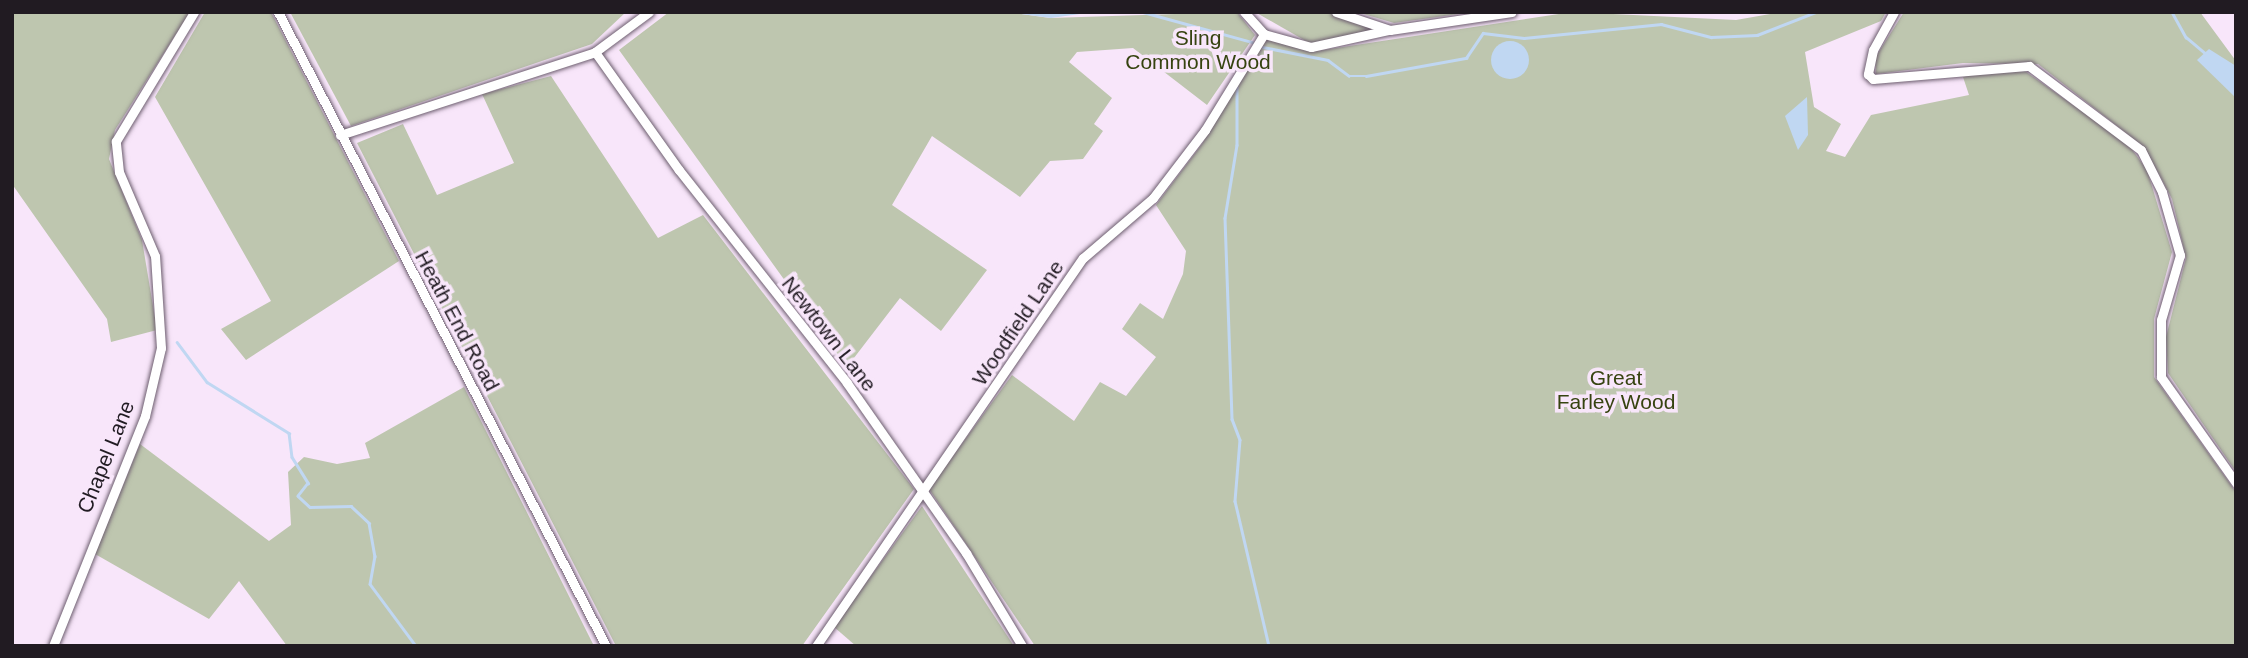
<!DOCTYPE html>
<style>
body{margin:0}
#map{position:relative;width:2248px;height:658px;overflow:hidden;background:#f8e6fa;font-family:Arial,sans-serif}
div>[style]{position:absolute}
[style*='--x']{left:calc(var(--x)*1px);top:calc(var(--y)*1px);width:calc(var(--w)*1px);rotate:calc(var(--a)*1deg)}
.green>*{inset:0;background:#bec6af}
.water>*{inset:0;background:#c0d7f2}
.round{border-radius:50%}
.stream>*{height:2.5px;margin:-1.25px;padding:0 1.25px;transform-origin:1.25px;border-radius:1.25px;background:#c0d7f2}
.roads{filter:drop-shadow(0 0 2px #6d5e6f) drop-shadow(0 0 2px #6d5e6f)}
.minor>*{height:9px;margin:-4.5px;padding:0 4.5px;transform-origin:4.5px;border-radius:4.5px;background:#fff}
span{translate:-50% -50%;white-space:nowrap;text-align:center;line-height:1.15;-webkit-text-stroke:7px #f8e6fa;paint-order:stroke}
.park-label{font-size:21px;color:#364310}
.street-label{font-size:21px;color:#211b22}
.frame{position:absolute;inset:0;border:14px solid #211b22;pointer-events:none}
</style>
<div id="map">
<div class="green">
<div style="clip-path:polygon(12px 12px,190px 12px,115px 130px,109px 159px,142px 240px,157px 330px,111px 342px,107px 319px,12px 184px)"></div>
<div style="clip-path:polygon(205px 12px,271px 12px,399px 261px,246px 360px,221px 329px,271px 301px,155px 97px)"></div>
<div style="clip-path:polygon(290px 12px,626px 12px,592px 44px,351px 126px)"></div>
<div style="clip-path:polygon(669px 12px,1007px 12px,1050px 18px,1237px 12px,1255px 35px,1207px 105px,1133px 48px,1077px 52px,1069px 62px,1112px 98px,1094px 124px,1103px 131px,1083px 159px,1050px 161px,1020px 197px,932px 136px,892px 205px,987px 270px,941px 331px,900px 298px,847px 367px,619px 50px)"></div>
<div style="clip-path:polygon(1255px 12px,1327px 12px,1378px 29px,1311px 44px)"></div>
<div style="clip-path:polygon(1357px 12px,1473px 12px,1394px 23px)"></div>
<div style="clip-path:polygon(1572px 12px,1736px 20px,1781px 12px,1886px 12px,1881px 21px,1805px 52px,1814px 107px,1841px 124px,1826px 151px,1845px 157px,1871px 115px,1969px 95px,1963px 77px,1972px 74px,2022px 69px,2128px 144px,2147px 170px,2172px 252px,2154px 319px,2154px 377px,2236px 492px,2236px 646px,1035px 646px,929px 489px,1012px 375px,1074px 421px,1100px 382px,1126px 396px,1156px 357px,1122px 329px,1140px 303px,1163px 319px,1183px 274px,1186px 251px,1156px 205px,1202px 144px,1267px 33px,1310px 52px)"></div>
<div style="clip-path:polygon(1904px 12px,2200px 12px,2236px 61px,2236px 472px,2168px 373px,2166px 337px,2186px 258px,2172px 199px,2145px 148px,2038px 64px,1963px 63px,1876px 74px,1875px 58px)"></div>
<div style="clip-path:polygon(551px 76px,658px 238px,703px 215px,914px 489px,802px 646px,616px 646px,357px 143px,403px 124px,437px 195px,514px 163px,482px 94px)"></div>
<div style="clip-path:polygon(464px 387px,594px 646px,287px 646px,239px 581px,209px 619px,95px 554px,140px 444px,269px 541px,291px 525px,288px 472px,304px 457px,337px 464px,370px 458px,365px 443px)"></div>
<div style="clip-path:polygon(922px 506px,1014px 646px,856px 646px,834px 627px)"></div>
</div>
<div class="water">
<div style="clip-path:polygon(1007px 12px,1094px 12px,1051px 18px)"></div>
<div class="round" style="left:1491px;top:41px;width:38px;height:38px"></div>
<div style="clip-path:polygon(2209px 49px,2236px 66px,2236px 98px,2197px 60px)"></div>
<div style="clip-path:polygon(1807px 97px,1808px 135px,1798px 150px,1785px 116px)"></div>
</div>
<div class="stream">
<div style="--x:1143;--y:12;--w:113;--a:15.4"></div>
<div style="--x:2172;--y:12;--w:29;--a:61"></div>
<div style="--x:2186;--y:37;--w:25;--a:40"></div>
<div style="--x:1263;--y:47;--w:66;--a:11.3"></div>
<div style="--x:1328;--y:60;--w:26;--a:37"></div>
<div style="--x:1349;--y:76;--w:17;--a:0"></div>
<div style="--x:1366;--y:76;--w:102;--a:-10.2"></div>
<div style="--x:1466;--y:58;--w:30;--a:-56"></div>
<div style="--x:1483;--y:33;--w:41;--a:7"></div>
<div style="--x:1524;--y:38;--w:138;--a:-5.8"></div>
<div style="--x:1661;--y:24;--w:52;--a:14.6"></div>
<div style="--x:1711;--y:37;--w:46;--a:-2.5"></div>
<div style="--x:1757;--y:35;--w:63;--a:-21.3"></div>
<div style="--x:1237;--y:87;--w:58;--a:90"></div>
<div style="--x:1237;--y:145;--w:74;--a:99.3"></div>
<div style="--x:1225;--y:218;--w:201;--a:88"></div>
<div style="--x:1232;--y:419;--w:22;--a:69"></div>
<div style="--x:1240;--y:440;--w:61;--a:94.7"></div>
<div style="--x:1235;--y:501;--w:149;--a:76.8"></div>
<div style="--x:177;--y:342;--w:50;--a:53.1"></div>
<div style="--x:207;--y:382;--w:97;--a:31.9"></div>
<div style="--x:289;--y:433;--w:24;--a:83"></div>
<div style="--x:292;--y:457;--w:31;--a:58"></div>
<div style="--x:308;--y:483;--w:16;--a:128"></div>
<div style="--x:298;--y:496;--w:16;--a:43"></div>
<div style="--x:310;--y:507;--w:41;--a:-1.4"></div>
<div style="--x:351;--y:506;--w:25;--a:43"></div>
<div style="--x:369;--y:523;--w:34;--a:80"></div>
<div style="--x:375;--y:556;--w:28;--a:100"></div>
<div style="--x:370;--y:584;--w:77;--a:53.4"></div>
</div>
<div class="roads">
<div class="minor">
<div style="--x:278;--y:12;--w:714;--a:62.65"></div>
<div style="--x:1336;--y:12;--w:57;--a:18.4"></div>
<div style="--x:1390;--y:30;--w:123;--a:-8.4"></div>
<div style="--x:1894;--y:12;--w:43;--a:118.9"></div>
<div style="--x:1873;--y:50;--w:25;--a:102"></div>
<div style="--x:1868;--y:74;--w:7;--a:45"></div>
<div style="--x:1873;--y:79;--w:157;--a:-4.8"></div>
<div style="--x:2029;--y:66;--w:140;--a:36.9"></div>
<div style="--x:2141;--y:150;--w:47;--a:63.4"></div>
<div style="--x:2162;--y:192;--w:66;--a:74.1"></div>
<div style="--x:2180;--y:255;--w:68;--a:106.3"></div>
<div style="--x:2161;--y:320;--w:57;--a:90"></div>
<div style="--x:2161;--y:377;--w:130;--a:54.7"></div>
<div style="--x:1264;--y:34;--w:49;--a:15.5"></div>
<div style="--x:1311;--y:47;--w:80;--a:-12.3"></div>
<div style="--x:595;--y:52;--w:145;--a:54.6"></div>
<div style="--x:679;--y:170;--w:271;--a:51.7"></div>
<div style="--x:847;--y:383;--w:208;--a:55"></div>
<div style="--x:966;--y:553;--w:109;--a:58.9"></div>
<div style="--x:340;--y:135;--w:268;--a:-18"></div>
<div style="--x:595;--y:52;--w:67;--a:-36.5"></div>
<div style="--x:53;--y:646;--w:248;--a:-68.2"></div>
<div style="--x:145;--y:416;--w:70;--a:-76.8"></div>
<div style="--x:161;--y:348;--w:92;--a:-93.7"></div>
<div style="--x:155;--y:256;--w:91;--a:-113.2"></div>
<div style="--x:119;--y:172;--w:31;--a:-96"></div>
<div style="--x:116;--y:141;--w:151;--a:-58.8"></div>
<div style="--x:816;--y:646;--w:471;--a:-55.5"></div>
<div style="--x:1083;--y:258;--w:92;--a:-40.6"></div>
<div style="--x:1153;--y:198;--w:86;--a:-52.6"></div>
<div style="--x:1205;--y:130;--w:113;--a:-58.4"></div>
<div style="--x:1264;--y:34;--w:30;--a:-132"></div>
</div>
</div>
<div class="park-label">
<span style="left:1198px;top:50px">Sling<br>Common Wood</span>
<span style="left:1616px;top:390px">Great<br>Farley Wood</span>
</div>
<div class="street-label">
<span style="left:457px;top:321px;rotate:62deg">Heath End Road</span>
<span style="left:1018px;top:323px;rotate:-56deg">Woodfield Lane</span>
<span style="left:829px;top:334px;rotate:52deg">Newtown Lane</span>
<span style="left:106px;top:457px;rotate:-68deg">Chapel Lane</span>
</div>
<div class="frame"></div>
</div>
